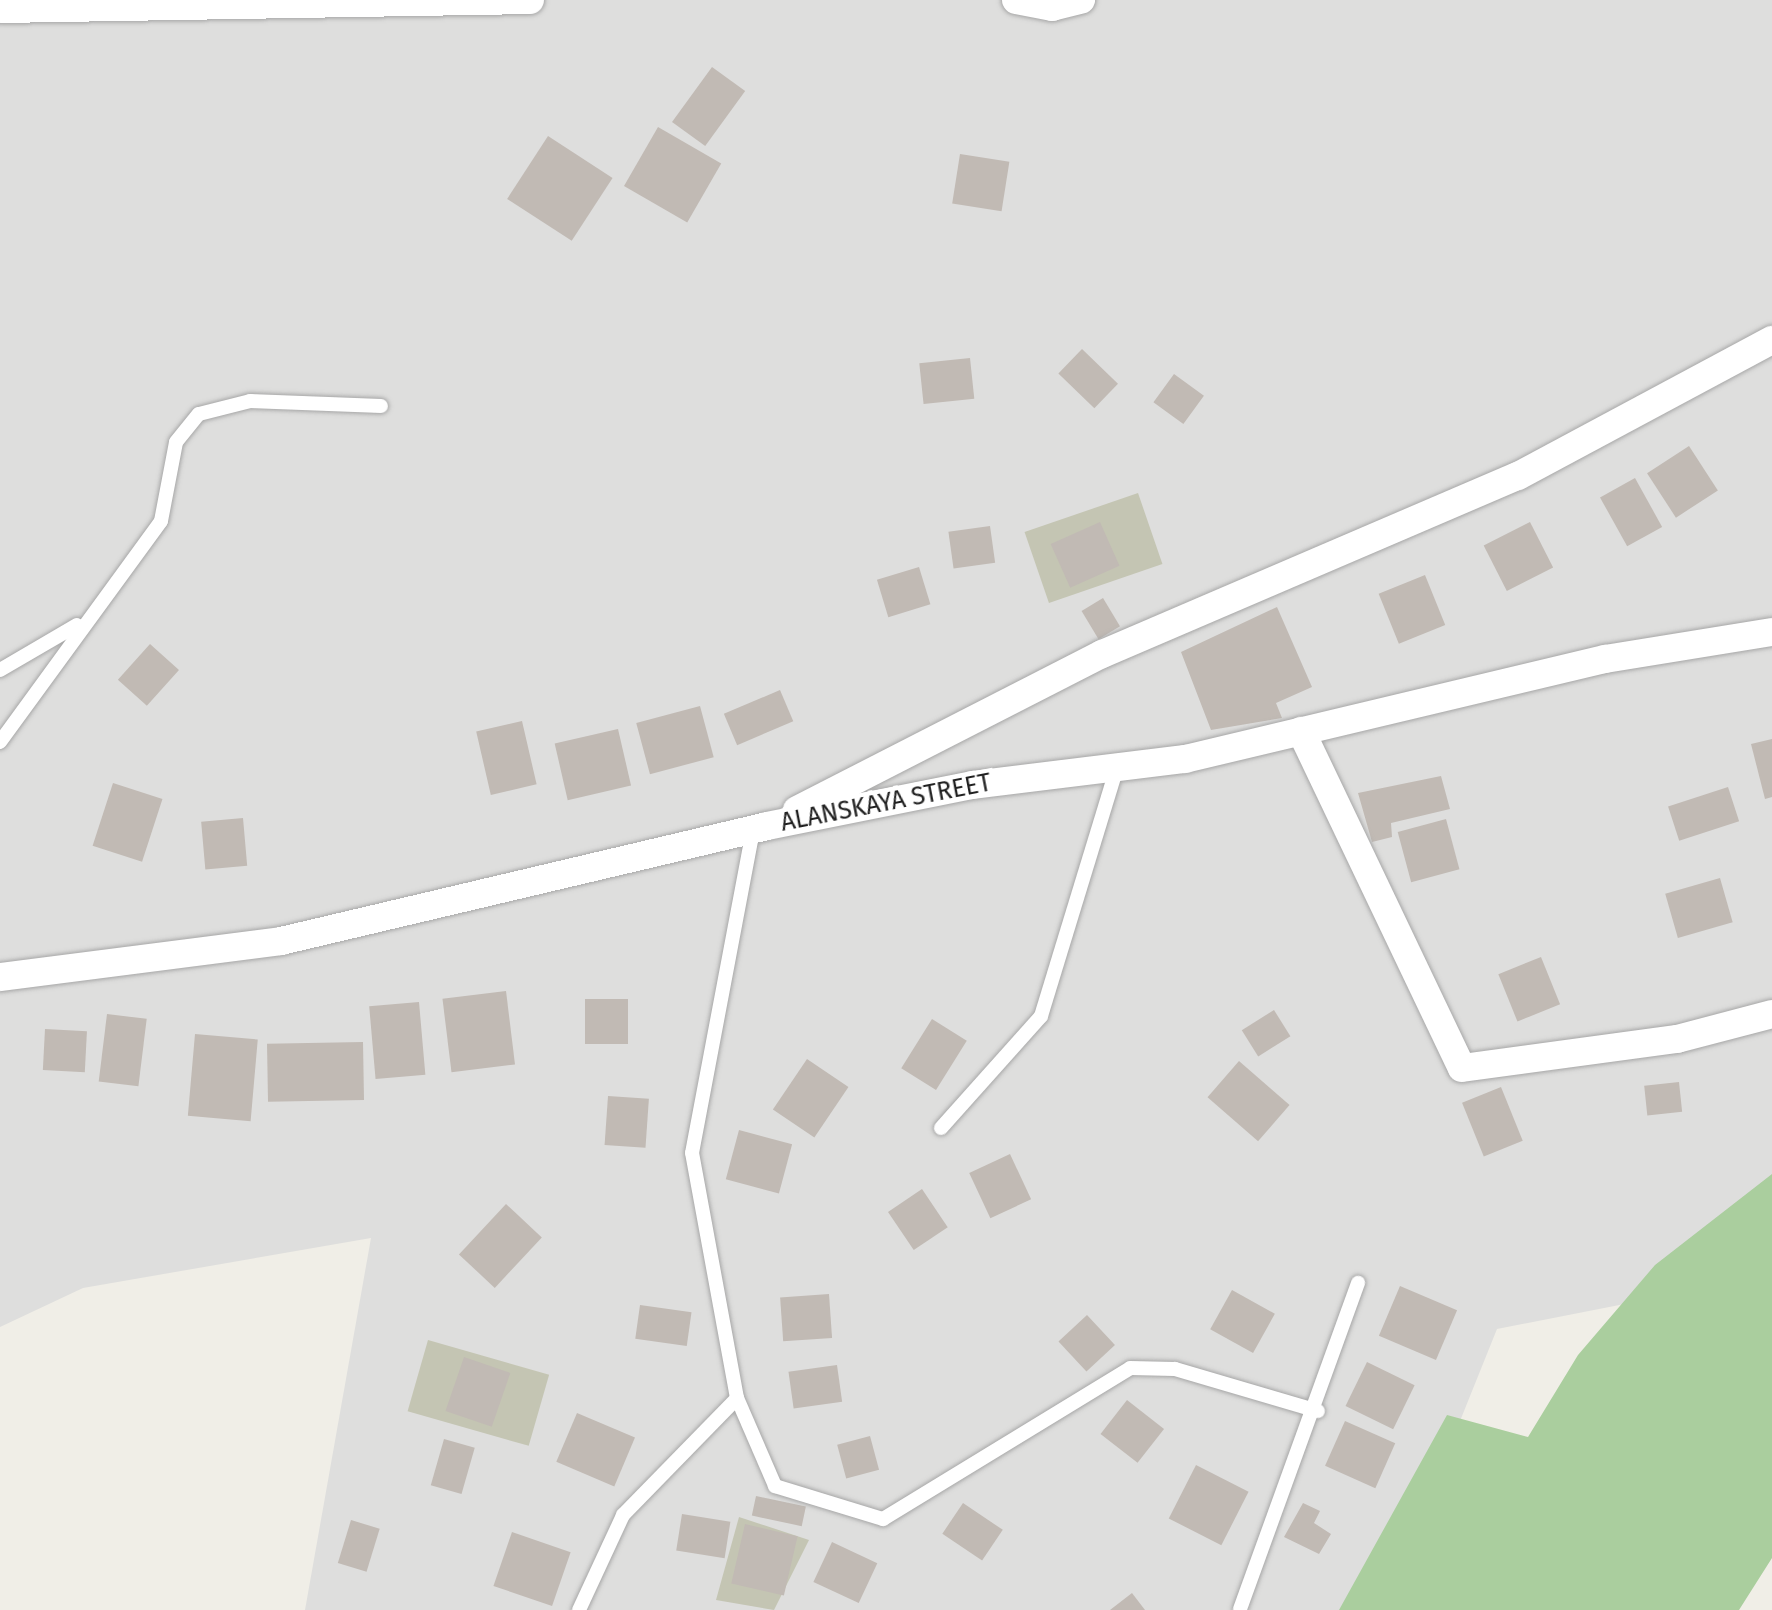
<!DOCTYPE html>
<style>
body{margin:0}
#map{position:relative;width:1772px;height:1610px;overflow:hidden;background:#f0eee7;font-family:"Fira Sans",sans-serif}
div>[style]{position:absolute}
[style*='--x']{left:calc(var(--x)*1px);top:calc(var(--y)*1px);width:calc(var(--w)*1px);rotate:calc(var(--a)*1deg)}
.residential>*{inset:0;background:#dededd}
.construction>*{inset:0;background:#c4c5b3;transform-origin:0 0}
.forest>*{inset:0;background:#aace9e}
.building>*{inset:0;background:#c1bab4;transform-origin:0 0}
.roads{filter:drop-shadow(0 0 2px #a7a7a7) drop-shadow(0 0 2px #a7a7a7)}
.lane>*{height:14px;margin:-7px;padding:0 7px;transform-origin:7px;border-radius:7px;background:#fff}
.street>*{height:28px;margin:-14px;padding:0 14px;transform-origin:14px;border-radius:14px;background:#fff}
span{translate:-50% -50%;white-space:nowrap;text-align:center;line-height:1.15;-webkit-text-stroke:8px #fff;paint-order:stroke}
.street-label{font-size:25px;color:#202020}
</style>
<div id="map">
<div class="residential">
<div style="clip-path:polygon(0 0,1772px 0,1772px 1214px,1660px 1297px,1497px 1329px,1384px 1610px,305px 1610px,371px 1238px,83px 1288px,0 1327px)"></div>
</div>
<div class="construction">
<div style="left:1138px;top:493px;width:75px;height:120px;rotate:71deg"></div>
<div style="left:428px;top:1340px;width:126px;height:74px;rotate:16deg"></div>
<div style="clip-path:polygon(739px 1517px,809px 1540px,774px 1610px,716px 1600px)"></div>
</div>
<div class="forest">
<div style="clip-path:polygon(1772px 1174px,1772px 1558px,1739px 1610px,1339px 1610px,1447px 1415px,1528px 1437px,1578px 1355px,1655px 1265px)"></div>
</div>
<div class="building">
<div style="left:712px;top:67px;width:41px;height:68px;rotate:36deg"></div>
<div style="left:658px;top:127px;width:73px;height:68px;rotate:30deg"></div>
<div style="left:548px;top:136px;width:77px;height:75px;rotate:33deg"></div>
<div style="left:960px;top:154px;width:50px;height:50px;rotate:9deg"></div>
<div style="left:1082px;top:349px;width:50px;height:34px;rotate:44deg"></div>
<div style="left:970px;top:358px;width:41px;height:51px;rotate:84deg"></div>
<div style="left:1174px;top:374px;width:37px;height:35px;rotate:36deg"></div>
<div style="left:1689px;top:446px;width:53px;height:50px;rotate:57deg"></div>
<div style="left:1635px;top:478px;width:56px;height:40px;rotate:61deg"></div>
<div style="left:1100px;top:522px;width:48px;height:54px;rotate:66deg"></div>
<div style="left:1530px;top:522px;width:51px;height:52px;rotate:63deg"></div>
<div style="left:990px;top:526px;width:37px;height:42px;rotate:82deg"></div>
<div style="left:919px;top:567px;width:39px;height:44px;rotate:73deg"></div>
<div style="left:1425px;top:575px;width:54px;height:50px;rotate:68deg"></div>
<div style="left:1103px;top:598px;width:33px;height:25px;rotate:59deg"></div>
<div style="clip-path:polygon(1277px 607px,1312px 687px,1276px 703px,1282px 718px,1211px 730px,1181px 652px)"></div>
<div style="left:150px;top:644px;width:39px;height:48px;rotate:42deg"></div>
<div style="left:780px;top:690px;width:34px;height:61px;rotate:67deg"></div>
<div style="left:700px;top:706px;width:53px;height:66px;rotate:75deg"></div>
<div style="left:522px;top:721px;width:65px;height:47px;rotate:77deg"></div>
<div style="left:618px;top:729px;width:58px;height:65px;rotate:77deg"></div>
<div style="clip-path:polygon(1772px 739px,1772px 797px,1765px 799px,1751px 744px)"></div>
<div style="clip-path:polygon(1441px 776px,1450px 809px,1391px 823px,1392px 837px,1372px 842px,1358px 793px)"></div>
<div style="left:113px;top:783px;width:52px;height:66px;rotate:18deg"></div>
<div style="left:1728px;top:787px;width:36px;height:63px;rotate:72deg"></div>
<div style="left:243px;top:818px;width:48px;height:42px;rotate:85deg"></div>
<div style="left:1446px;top:819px;width:52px;height:50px;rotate:75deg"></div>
<div style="left:1720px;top:878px;width:46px;height:57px;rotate:74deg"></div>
<div style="left:1541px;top:957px;width:51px;height:46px;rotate:68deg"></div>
<div style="left:506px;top:991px;width:74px;height:64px;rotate:83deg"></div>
<div style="left:628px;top:999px;width:45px;height:43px;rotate:90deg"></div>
<div style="left:419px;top:1002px;width:73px;height:50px;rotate:85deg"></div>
<div style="left:1274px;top:1010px;width:31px;height:38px;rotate:58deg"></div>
<div style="left:107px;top:1014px;width:40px;height:68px;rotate:7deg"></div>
<div style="left:932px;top:1019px;width:41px;height:58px;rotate:32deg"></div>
<div style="left:45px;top:1029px;width:42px;height:41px;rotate:3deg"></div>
<div style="left:195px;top:1034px;width:63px;height:82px;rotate:5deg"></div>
<div style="left:363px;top:1042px;width:58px;height:96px;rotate:89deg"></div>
<div style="left:807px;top:1059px;width:50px;height:61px;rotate:34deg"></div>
<div style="left:1239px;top:1061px;width:67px;height:48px;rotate:41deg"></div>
<div style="left:1679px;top:1082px;width:30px;height:35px;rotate:84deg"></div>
<div style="left:1501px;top:1087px;width:58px;height:42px;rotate:68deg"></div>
<div style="left:608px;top:1096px;width:41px;height:49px;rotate:4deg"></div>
<div style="left:739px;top:1130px;width:55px;height:51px;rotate:15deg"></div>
<div style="left:1010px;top:1154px;width:50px;height:45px;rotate:65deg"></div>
<div style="left:922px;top:1189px;width:46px;height:41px;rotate:56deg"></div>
<div style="left:506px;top:1204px;width:49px;height:69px;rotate:43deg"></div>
<div style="left:1400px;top:1286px;width:62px;height:54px;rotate:23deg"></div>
<div style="left:1232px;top:1290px;width:49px;height:45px;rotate:29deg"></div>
<div style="left:829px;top:1294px;width:44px;height:49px;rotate:86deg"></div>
<div style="left:640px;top:1305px;width:52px;height:34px;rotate:8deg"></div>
<div style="left:1087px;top:1315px;width:41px;height:39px;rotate:47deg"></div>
<div style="left:464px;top:1357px;width:49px;height:57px;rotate:19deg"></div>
<div style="left:1367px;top:1362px;width:53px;height:49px;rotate:26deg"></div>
<div style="left:837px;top:1365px;width:37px;height:49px;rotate:82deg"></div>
<div style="left:1127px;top:1400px;width:47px;height:43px;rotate:38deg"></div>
<div style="left:577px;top:1413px;width:63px;height:53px;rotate:23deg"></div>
<div style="left:1345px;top:1421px;width:55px;height:49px;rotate:24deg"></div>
<div style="left:870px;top:1436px;width:35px;height:34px;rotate:75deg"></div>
<div style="left:444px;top:1439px;width:32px;height:48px;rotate:16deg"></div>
<div style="left:1196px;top:1465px;width:59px;height:60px;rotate:27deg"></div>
<div style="left:756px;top:1496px;width:51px;height:20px;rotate:12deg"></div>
<div style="left:963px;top:1503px;width:48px;height:37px;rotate:34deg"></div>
<div style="clip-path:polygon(1303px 1503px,1320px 1511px,1314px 1523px,1331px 1534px,1319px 1554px,1284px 1537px)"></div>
<div style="left:682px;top:1514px;width:49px;height:37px;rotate:9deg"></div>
<div style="left:351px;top:1520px;width:30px;height:45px;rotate:17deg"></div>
<div style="left:745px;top:1524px;width:54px;height:61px;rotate:13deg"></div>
<div style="left:512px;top:1532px;width:62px;height:57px;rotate:19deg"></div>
<div style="left:832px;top:1542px;width:50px;height:44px;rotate:25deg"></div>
<div style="clip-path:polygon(1132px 1593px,1145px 1610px,1110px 1610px)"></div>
</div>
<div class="roads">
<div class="lane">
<div style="--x:0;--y:670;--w:89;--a:-30.3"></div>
<div style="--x:0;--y:742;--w:273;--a:-53.9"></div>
<div style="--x:161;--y:521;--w:80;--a:-79.2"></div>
<div style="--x:176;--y:442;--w:36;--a:-51"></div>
<div style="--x:199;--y:414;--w:53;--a:-14.3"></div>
<div style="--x:250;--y:401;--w:131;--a:2.2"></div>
<div style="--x:941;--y:1128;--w:150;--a:-48.2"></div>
<div style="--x:1041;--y:1016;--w:260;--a:-73"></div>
<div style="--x:737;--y:1398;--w:96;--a:66.6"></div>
<div style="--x:775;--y:1486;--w:113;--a:17"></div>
<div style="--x:883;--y:1519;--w:289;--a:-31.4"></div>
<div style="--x:1130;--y:1368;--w:45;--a:1.3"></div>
<div style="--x:1175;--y:1369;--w:149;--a:16.4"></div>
<div style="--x:1240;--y:1609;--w:347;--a:-70.1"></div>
<div style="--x:579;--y:1610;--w:105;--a:-65.1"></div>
<div style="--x:623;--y:1515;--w:163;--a:-45.7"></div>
<div style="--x:737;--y:1398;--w:249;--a:-100.4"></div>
<div style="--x:692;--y:1153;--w:330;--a:-79.3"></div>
</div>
<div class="street">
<div style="--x:1016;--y:0;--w:37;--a:11"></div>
<div style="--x:1052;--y:7;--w:30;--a:-14"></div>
<div style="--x:0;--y:9;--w:530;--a:-0.97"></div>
<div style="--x:1301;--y:731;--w:373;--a:64.5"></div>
<div style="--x:1462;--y:1068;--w:217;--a:-7.7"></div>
<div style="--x:1677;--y:1039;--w:98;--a:-14.7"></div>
<div style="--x:797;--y:810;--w:343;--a:-27.1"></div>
<div style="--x:1102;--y:654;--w:452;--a:-23.2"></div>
<div style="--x:1518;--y:476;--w:288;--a:-28.2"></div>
<div style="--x:0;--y:977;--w:283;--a:-7.3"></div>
<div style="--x:281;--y:941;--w:499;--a:-13.3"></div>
<div style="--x:767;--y:826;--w:210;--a:-11.3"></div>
<div style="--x:973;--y:785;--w:214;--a:-7"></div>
<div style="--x:1185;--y:759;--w:432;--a:-13.4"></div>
<div style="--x:1605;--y:659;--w:169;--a:-9.2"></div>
</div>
</div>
<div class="street-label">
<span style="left:886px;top:803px;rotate:-11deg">ALANSKAYA STREET</span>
</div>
</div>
